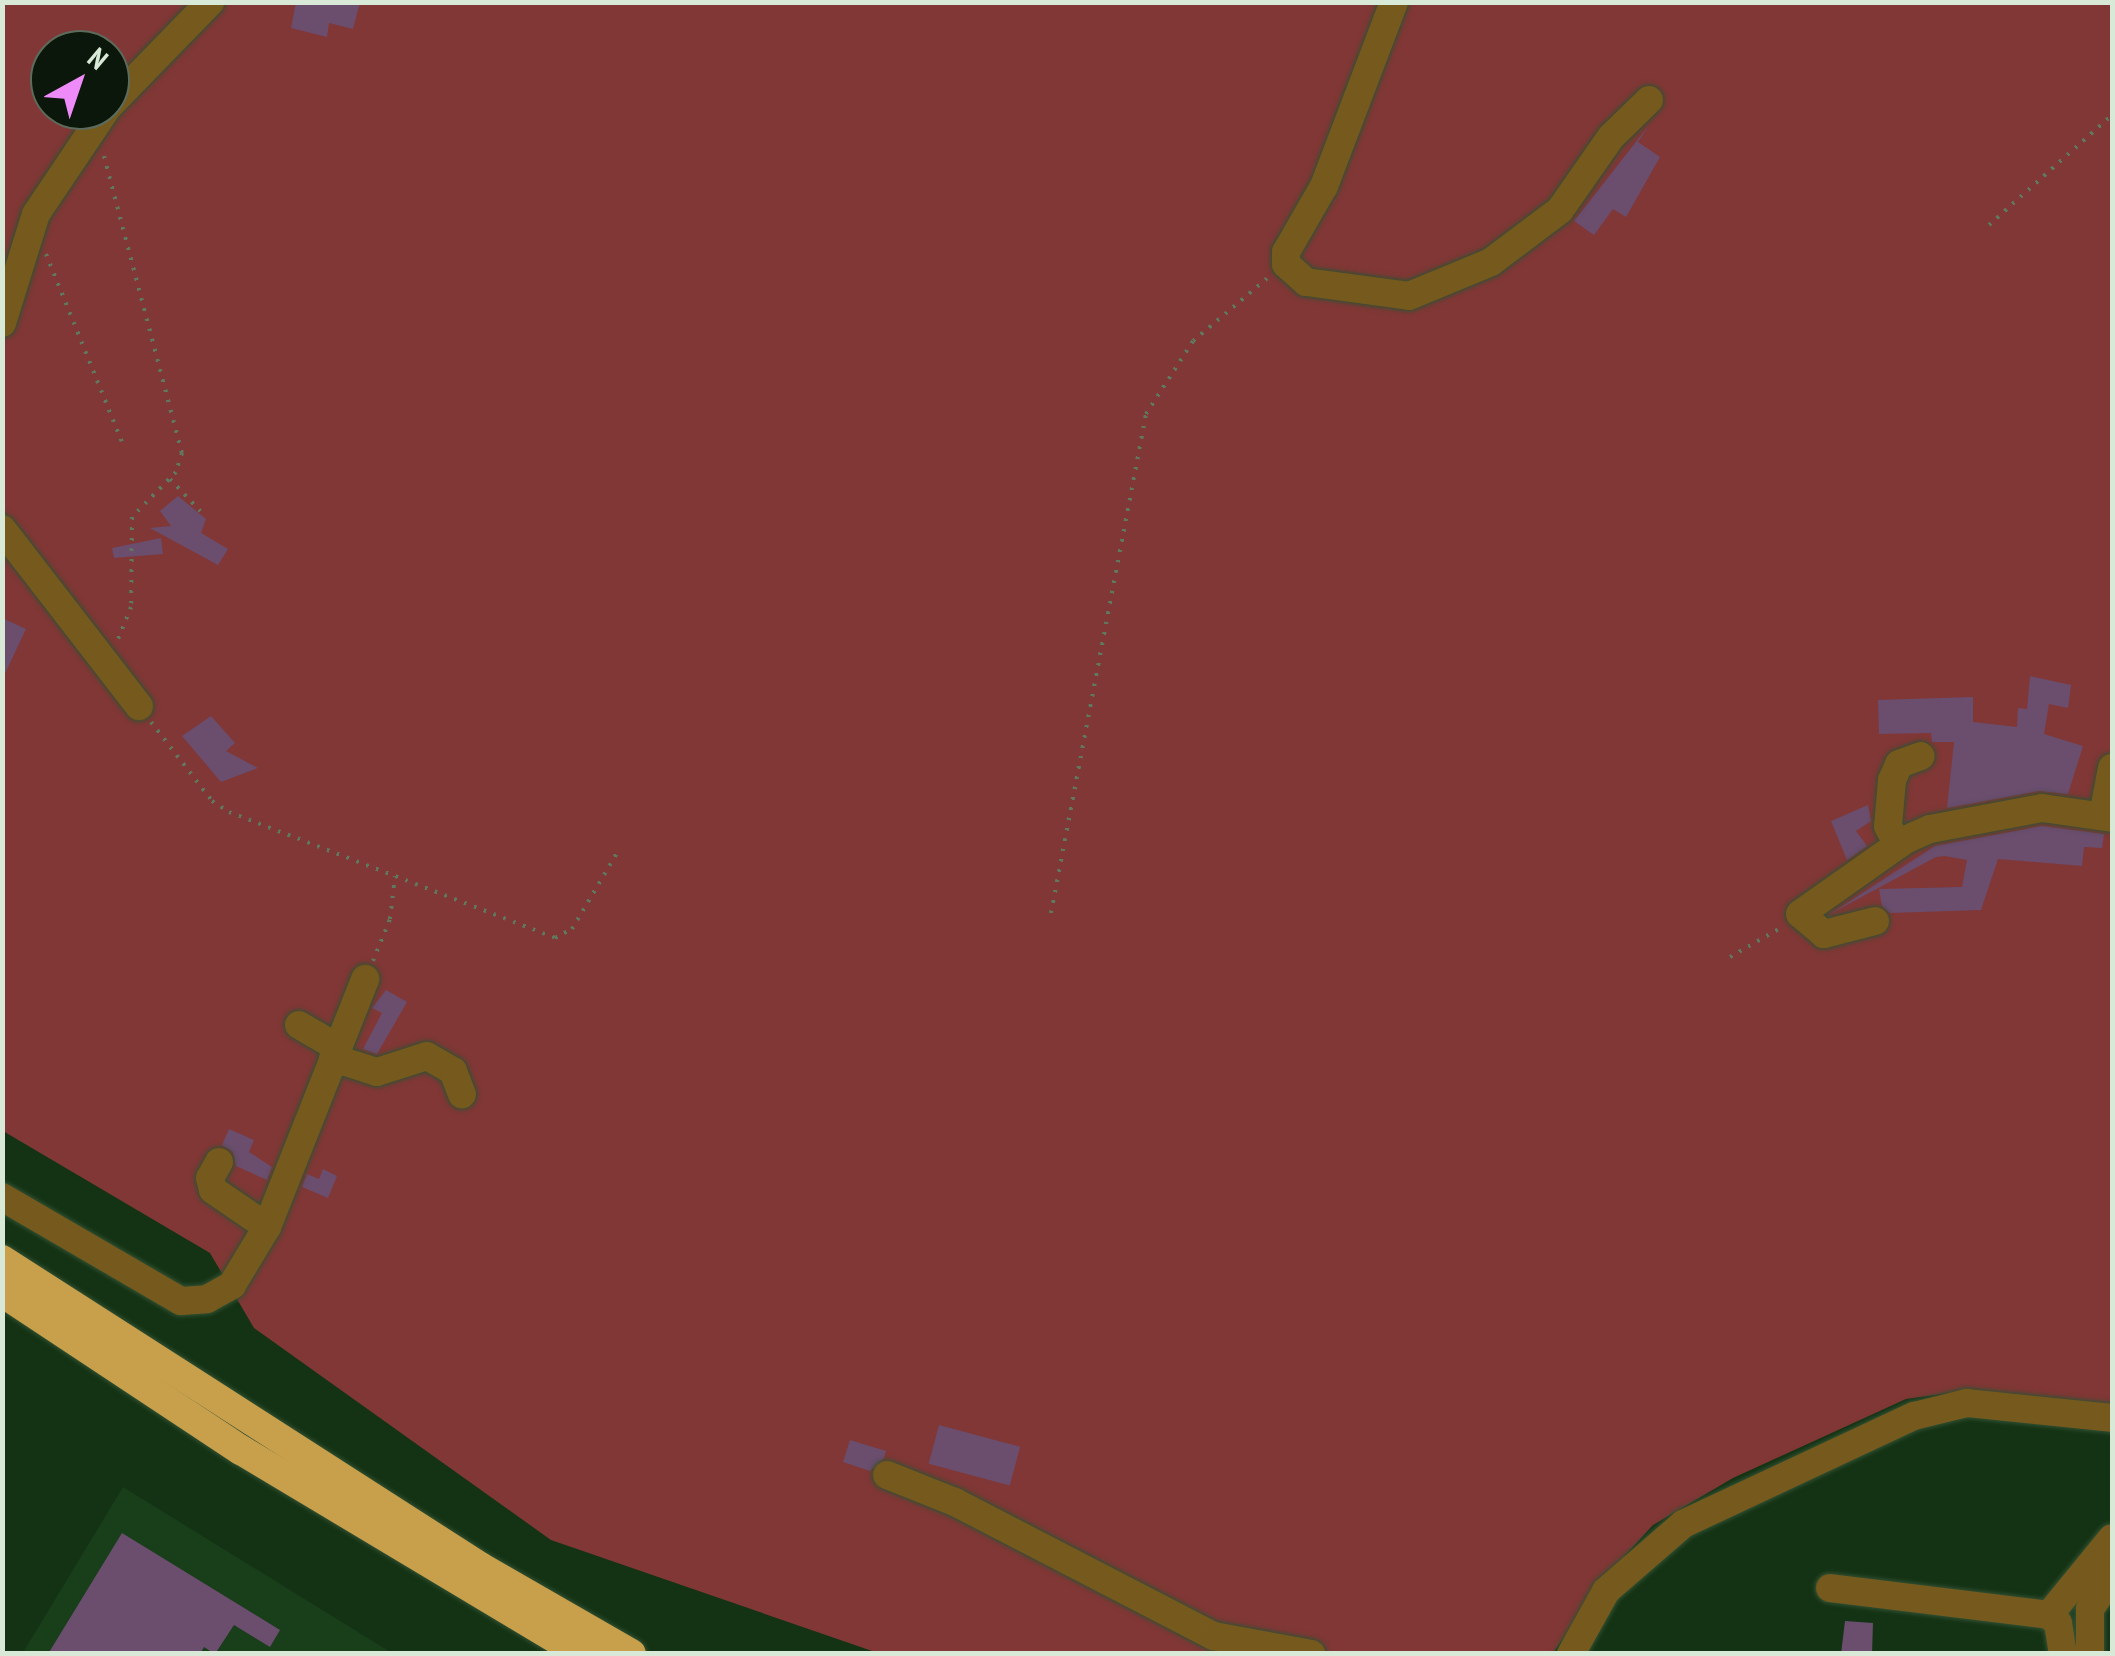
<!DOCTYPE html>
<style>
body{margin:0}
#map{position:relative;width:2115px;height:1656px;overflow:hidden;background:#143314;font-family:"PT Sans Narrow",sans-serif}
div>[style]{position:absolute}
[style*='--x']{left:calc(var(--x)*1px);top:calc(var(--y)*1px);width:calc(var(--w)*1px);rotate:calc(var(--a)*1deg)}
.built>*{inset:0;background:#193e1a}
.green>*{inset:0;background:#813735}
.building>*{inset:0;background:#6b4d6e;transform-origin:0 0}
.path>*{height:4px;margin-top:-2px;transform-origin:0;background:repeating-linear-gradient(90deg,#5f795e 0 2.5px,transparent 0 10.5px)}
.roads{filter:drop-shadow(0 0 2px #335033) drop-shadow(0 0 2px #335033)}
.minor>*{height:28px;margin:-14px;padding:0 14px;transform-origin:14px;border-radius:14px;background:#765a1d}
.highway>*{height:30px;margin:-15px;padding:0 15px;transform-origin:15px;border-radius:15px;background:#c8a04c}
span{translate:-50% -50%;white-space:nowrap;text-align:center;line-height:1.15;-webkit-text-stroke:10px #0a170a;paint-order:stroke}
.frame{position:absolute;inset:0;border:5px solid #d8ead7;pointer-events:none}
.north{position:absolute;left:30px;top:30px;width:100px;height:100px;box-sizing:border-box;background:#0a170a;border:2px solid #5c6b5c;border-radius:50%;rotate:40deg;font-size:28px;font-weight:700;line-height:40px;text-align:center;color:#d8ead7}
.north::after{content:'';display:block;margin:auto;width:35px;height:45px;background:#ee8bf8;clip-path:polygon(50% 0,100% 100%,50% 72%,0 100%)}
</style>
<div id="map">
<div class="built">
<div style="clip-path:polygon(123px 1487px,392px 1653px,22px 1654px)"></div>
</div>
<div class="green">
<div style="clip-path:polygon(evenodd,3px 3px,2112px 3px,2112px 1410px,1963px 1391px,1906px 1399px,1733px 1478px,1653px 1525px,1608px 1574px,1553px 1653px,878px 1653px,551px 1540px,254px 1328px,210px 1253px,3px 1131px,3px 3px,50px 50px,110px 50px,110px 110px,50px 110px,50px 50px)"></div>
</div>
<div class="building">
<div style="clip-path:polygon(296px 2px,360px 2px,353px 29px,329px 23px,327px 37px,291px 28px)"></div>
<div style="clip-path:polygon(1650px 124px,1638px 142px,1660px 157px,1626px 217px,1613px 209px,1594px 235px,1574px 221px)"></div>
<div style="clip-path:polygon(178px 496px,206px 519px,201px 533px,228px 549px,218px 565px,150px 528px,171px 526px,160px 511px)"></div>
<div style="clip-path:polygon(161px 538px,163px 554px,114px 558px,112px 548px)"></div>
<div style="clip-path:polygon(2px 618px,26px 629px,2px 680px)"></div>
<div style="clip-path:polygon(2030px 676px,2071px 685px,2068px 708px,2049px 704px,2044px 734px,2083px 746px,2068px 794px,2039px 791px,1947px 808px,1954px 742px,1932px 742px,1931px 733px,1879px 734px,1878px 700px,1973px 697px,1973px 722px,2017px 727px,2018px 708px,2027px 709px)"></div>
<div style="clip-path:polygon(211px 716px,235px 743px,226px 751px,258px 768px,221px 782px,182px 736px)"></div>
<div style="clip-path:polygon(1868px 805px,1871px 821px,1856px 831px,1867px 846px,1847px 860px,1831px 821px)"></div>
<div style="clip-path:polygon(2042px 826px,2104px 834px,2102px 848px,2084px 847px,2082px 866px,1998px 859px,1981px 910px,1890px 913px,1882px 906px,1879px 889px,1962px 887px,1967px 860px,1945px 856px,1936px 857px,1830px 914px,1935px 846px)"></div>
<div style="clip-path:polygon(386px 990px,407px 1002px,377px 1054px,363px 1049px,382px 1013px,372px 1008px)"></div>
<div style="clip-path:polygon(229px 1129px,254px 1140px,249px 1152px,272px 1167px,267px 1180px,236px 1166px,233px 1152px,222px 1145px)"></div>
<div style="clip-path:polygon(323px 1169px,337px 1176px,328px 1198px,302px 1187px,307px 1174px,319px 1179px)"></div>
<div style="left:939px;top:1425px;width:84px;height:40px;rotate:15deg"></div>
<div style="clip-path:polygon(850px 1440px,886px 1451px,884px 1458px,870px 1471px,843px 1462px)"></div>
<div style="clip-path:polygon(122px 1533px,280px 1630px,270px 1647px,234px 1625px,215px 1654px,204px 1647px,200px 1654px,48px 1654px)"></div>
<div style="clip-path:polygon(1845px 1621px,1873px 1623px,1872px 1654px,1841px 1654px)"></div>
</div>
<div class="path">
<div style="--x:104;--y:156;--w:307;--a:75.3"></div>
<div style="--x:182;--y:453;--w:20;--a:108"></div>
<div style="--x:176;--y:472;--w:63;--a:134.4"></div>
<div style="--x:132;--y:517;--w:90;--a:90.6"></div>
<div style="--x:131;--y:607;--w:38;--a:112"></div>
<div style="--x:1989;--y:225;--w:165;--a:-41.8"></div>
<div style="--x:46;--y:254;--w:206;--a:68"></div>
<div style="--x:170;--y:479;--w:48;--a:46.7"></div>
<div style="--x:2;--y:583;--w:14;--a:90"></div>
<div style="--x:151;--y:722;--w:100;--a:52.3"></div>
<div style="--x:212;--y:801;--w:20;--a:33"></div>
<div style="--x:229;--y:812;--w:350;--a:21.1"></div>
<div style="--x:555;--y:938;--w:19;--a:-28"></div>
<div style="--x:572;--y:929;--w:88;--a:-59.4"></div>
<div style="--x:1051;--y:913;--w:508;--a:-79.22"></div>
<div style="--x:1146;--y:414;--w:87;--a:-57.2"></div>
<div style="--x:1193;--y:341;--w:101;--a:-40.2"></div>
<div style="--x:1730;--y:957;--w:62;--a:-29.9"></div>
<div style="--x:373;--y:961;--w:45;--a:-68"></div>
<div style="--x:390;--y:919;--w:43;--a:-83.4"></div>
</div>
<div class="roads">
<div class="minor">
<div style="--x:1394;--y:2;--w:197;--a:110.8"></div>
<div style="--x:1324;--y:186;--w:76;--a:119.9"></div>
<div style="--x:1286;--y:252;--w:12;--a:90"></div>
<div style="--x:1286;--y:264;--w:27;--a:42"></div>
<div style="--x:1306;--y:282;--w:104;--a:7.7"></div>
<div style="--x:1409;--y:296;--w:89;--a:-22.5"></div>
<div style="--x:1491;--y:262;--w:86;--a:-37"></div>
<div style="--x:1560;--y:210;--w:89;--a:-55.1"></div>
<div style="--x:1611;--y:137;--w:53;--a:-44.2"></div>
<div style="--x:110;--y:105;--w:144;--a:-45.8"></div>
<div style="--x:2;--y:323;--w:114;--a:-72.7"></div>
<div style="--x:36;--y:214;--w:125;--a:-56.1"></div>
<div style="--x:2;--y:529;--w:224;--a:52.3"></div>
<div style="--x:2103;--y:816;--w:49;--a:-79.4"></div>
<div style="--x:1898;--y:845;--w:21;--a:-118"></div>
<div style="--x:1888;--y:826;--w:46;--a:-85"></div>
<div style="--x:1892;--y:780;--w:17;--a:-66"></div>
<div style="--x:1899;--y:764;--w:23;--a:-20"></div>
<div style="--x:1875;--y:921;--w:53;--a:165.7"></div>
<div style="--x:1824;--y:934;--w:31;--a:-140"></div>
<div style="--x:1800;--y:914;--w:128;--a:-35.2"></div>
<div style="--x:1905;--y:840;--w:27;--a:-24"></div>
<div style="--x:1930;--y:829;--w:114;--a:-10.6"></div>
<div style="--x:2042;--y:808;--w:71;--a:8.1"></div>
<div style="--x:299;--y:1025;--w:44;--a:30.1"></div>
<div style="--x:333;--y:1058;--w:46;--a:17.7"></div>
<div style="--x:377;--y:1072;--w:52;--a:-17.7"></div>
<div style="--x:427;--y:1056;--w:30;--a:30"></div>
<div style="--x:453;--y:1071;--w:25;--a:69"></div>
<div style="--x:219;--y:1162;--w:18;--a:119"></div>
<div style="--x:210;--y:1178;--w:12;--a:76"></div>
<div style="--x:213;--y:1190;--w:65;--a:34.4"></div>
<div style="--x:2;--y:1197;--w:207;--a:30.2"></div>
<div style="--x:181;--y:1301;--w:26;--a:-4"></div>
<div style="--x:207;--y:1299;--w:29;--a:-29"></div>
<div style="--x:232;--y:1285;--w:68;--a:-58.9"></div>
<div style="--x:267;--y:1227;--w:267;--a:-68.4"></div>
<div style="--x:887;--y:1475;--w:73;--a:21.7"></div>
<div style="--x:955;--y:1502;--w:292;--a:27.4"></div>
<div style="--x:1214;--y:1636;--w:99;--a:10.5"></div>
<div style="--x:1830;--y:1588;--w:221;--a:7"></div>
<div style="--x:2049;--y:1615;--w:99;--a:-50.7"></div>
<div style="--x:2049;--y:1615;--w:12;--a:42"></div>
<div style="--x:2058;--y:1623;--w:31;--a:81"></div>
<div style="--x:1571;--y:1654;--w:72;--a:-60.9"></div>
<div style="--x:1606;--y:1591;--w:102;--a:-41"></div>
<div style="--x:1683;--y:1524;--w:255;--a:-25.1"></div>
<div style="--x:1914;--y:1416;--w:55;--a:-13.8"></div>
<div style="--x:1967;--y:1403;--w:146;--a:5.9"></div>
<div style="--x:2090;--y:1654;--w:45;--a:-90"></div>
<div style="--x:2090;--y:1609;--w:40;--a:-56"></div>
</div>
<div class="highway">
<div style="--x:2;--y:1260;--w:568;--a:32.71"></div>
<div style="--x:480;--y:1567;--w:174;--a:29.9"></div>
<div style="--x:2;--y:1292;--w:287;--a:33.5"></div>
<div style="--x:241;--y:1450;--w:397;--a:30.9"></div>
</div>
</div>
<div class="frame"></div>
<div class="north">N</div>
</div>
